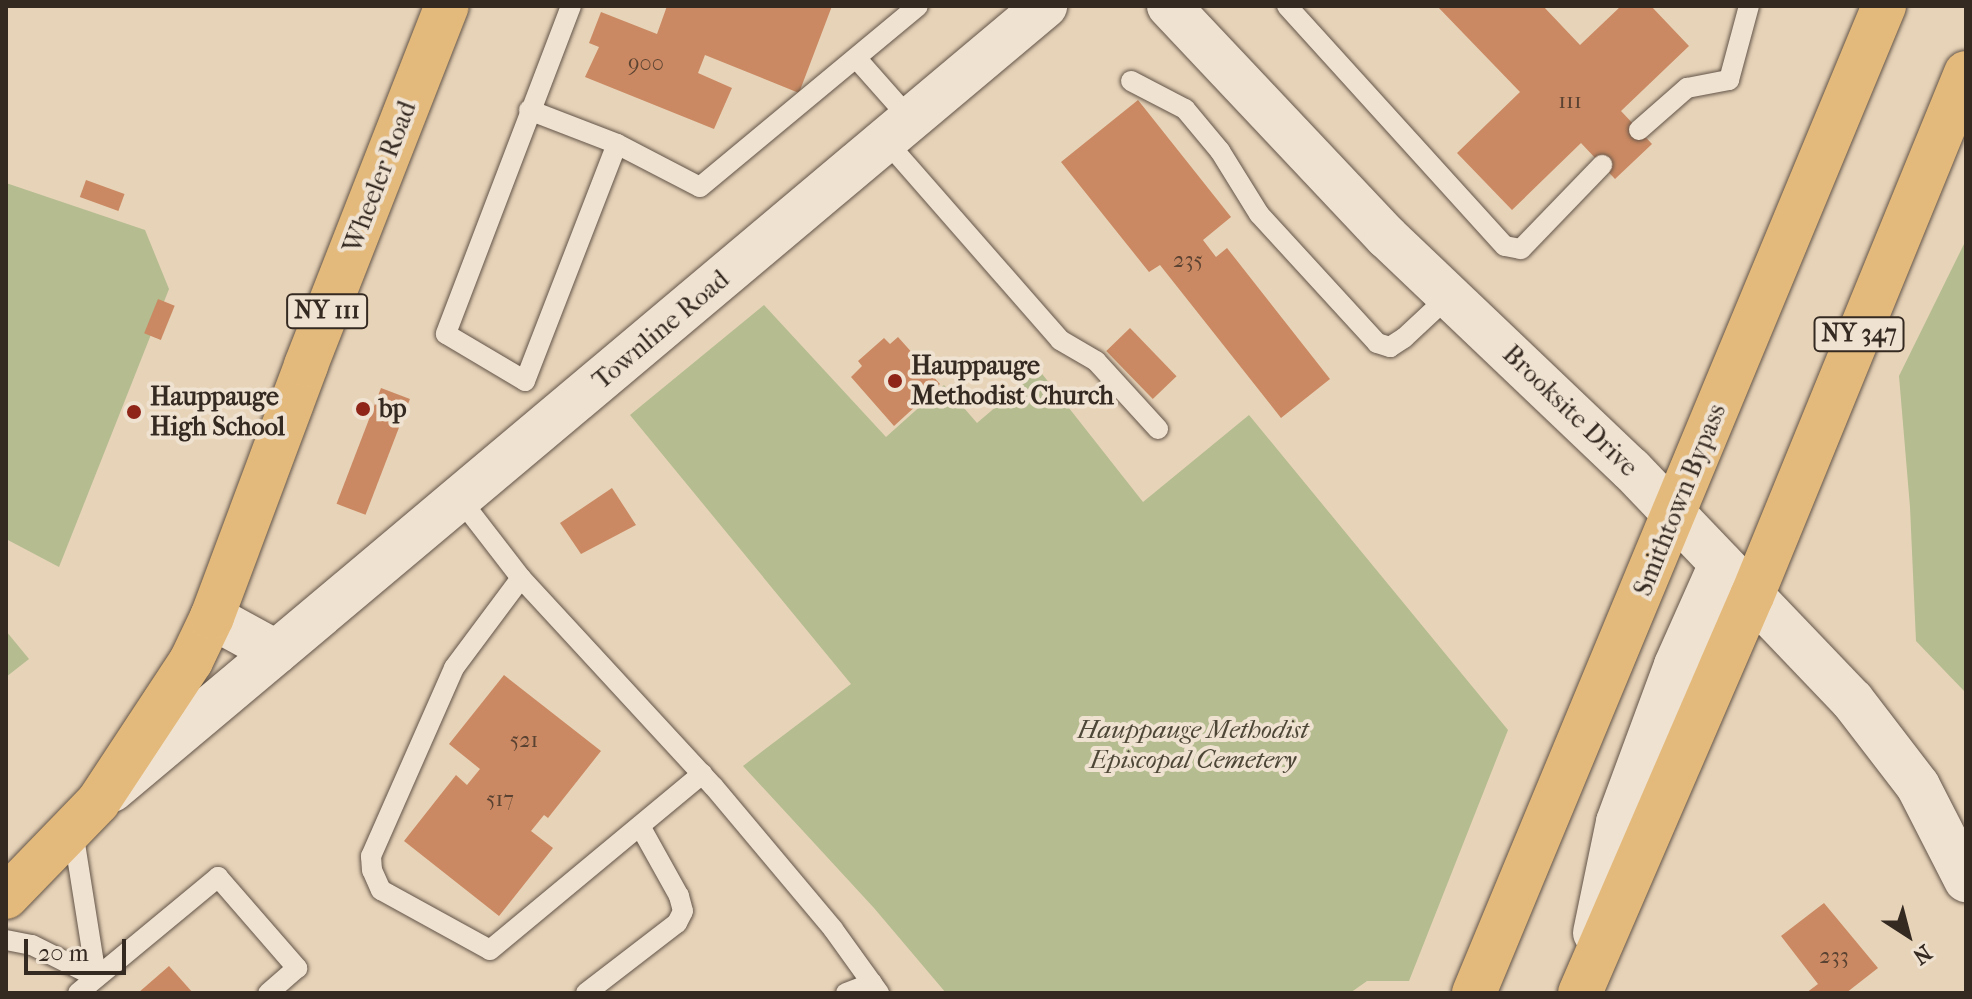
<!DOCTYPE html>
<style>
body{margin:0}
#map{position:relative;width:1972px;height:999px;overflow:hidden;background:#e7d3b8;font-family:"IM FELL French Canon",serif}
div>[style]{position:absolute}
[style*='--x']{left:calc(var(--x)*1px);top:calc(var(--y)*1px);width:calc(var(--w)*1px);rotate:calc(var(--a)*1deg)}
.green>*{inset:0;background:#b4bc90}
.building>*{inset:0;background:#ca8962;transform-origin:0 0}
.roads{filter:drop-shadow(0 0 2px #625448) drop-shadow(0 0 2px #625448)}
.service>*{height:20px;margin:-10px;padding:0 10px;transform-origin:10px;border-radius:10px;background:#efe2d1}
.tertiary>*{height:44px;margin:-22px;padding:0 22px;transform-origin:22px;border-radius:22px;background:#efe2d1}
.secondary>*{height:44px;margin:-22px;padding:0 22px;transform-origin:22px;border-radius:22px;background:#efe2d1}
.primary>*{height:44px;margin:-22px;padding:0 22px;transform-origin:22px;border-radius:22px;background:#e4ba7c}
.trunk>*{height:44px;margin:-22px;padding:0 22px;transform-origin:22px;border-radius:22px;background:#e4ba7c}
.dots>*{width:22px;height:22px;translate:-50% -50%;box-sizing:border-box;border:4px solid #efe2d1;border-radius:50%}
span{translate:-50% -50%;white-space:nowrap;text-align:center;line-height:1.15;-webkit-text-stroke:8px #efe2d1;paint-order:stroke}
.number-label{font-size:22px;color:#5a4232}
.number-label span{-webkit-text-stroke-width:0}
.shield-label span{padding:2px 6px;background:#efe2d1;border:2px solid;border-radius:6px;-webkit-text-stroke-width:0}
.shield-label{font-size:24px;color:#352a22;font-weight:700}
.street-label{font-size:26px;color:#352a22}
.poi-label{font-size:26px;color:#352a22;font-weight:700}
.left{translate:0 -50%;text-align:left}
.park-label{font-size:26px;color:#4e4738;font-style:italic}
.frame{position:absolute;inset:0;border:8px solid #352a22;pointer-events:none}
.north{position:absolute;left:1868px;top:895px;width:80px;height:80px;-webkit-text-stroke:6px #efe2d1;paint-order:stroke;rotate:144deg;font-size:22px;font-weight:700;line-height:32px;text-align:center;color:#352a22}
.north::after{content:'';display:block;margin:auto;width:28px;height:36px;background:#352a22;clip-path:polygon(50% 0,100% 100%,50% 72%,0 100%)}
.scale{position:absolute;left:24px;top:939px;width:102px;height:36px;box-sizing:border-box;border:4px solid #352a22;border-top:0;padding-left:10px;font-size:24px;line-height:28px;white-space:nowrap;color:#352a22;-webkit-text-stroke:6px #efe2d1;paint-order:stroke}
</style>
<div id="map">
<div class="green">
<div style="clip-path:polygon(6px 183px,145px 230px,169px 289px,59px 567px,6px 539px)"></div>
<div style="clip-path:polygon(1966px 240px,1966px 693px,1916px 641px,1910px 507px,1899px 376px)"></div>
<div style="clip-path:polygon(764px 305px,886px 437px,944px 385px,977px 423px,1039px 370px,1143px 502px,1249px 415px,1508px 730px,1409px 981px,1367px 981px,1350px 993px,946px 993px,874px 908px,743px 766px,851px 684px,630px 415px)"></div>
<div style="clip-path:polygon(6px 631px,29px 659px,6px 677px)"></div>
</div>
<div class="building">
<div style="clip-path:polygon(667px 6px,832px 6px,799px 93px,705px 55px,698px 73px,732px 88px,714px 129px,585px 77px,599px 47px,589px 43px,601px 12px,657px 34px)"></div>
<div style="clip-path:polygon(1437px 6px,1543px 6px,1580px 45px,1621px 6px,1651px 6px,1689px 46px,1621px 111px,1652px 144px,1615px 179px,1581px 143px,1512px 210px,1457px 153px,1520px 92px)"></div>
<div style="clip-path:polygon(1138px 100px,1231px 217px,1203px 240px,1216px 257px,1227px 248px,1330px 379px,1281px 418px,1160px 265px,1149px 272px,1061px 162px)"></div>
<div style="left:86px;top:180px;width:41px;height:18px;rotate:20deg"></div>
<div style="left:158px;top:299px;width:18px;height:37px;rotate:22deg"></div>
<div style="left:1130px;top:328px;width:67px;height:33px;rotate:46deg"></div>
<div style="clip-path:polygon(898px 337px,940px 384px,894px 426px,851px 377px,862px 366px,858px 361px,884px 338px,890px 344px)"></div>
<div style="left:381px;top:388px;width:31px;height:124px;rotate:21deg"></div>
<div style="clip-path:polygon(612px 488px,636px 525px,581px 554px,560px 523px)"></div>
<div style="clip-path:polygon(504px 675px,601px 751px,548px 818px,544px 815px,531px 831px,553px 848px,499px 916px,404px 841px,456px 775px,467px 785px,480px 769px,449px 744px)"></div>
<div style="clip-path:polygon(1824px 903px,1878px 968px,1846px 993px,1806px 993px,1818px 984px,1781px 936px)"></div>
<div style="clip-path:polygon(169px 966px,193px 993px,138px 993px)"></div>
</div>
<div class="roads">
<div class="service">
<div style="--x:571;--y:6;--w:351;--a:110.9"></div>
<div style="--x:446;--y:334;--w:92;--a:30.7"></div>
<div style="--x:525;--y:381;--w:254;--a:-68.8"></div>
<div style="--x:617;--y:144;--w:93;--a:27.4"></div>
<div style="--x:700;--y:187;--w:283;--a:-39.7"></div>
<div style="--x:1287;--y:6;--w:324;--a:47.8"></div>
<div style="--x:1505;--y:246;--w:16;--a:11"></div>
<div style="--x:1521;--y:249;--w:117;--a:-46"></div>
<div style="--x:857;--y:59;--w:81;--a:48.5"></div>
<div style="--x:1131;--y:81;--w:61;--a:27.4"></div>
<div style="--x:1185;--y:109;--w:55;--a:50.2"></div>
<div style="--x:1220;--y:151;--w:74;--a:58.2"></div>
<div style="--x:1259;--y:214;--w:175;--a:47.5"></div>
<div style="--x:1377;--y:343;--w:14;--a:17"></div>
<div style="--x:1390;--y:347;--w:17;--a:-33"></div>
<div style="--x:1404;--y:338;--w:62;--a:-43"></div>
<div style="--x:529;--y:110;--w:94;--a:21.1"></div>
<div style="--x:1639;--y:130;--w:64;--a:-41.2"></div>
<div style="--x:1687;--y:88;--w:43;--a:-10.8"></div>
<div style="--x:1729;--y:80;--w:77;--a:-74.9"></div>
<div style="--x:886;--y:141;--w:264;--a:48.8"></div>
<div style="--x:1060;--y:340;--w:42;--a:30.3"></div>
<div style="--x:1096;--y:361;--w:92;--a:47.6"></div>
<div style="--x:460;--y:499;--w:100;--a:52.3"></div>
<div style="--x:521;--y:578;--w:284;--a:47.3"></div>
<div style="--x:714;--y:787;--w:185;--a:50"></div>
<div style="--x:833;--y:929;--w:79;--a:54.3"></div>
<div style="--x:521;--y:578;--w:112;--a:126.7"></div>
<div style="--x:454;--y:668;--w:206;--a:113.8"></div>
<div style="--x:371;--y:856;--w:14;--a:86"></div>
<div style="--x:372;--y:870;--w:22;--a:66"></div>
<div style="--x:381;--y:890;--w:124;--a:28.8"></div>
<div style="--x:490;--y:950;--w:276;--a:-39.7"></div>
<div style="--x:73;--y:831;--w:148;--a:81"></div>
<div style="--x:6;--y:940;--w:26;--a:11"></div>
<div style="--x:32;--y:945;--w:72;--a:26.6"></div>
<div style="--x:78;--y:993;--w:182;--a:-39.6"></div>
<div style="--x:218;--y:877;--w:121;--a:49"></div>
<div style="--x:297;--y:968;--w:38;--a:139"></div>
<div style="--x:586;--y:993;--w:115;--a:-37.6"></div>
<div style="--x:677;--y:923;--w:13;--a:-63"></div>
<div style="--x:683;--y:911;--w:16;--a:-105"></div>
<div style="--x:679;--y:896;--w:80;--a:-119.1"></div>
<div style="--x:846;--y:993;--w:28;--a:-21"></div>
</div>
<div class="tertiary">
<div style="--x:1169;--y:6;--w:318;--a:46.7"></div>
<div style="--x:1387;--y:237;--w:337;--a:43.6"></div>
<div style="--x:1631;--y:469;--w:320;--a:46.3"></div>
<div style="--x:1852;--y:700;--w:108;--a:52.5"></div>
<div style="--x:1918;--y:786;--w:106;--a:62.9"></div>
<div style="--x:1595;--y:933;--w:113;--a:-78.3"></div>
<div style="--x:1618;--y:822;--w:167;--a:-69.7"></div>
<div style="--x:1676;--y:665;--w:111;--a:-66"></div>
</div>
<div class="secondary">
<div style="--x:212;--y:617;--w:73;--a:28.7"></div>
<div style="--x:112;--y:790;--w:1219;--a:-40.04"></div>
</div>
<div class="primary">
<div style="--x:6;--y:897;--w:132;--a:-45.9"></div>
<div style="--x:98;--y:802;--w:169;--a:-56.6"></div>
<div style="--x:191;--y:661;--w:49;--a:-64.5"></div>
<div style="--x:212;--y:617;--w:269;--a:-69.5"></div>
<div style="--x:306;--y:365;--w:386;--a:-68.6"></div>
</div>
<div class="trunk">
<div style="--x:1474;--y:993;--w:1069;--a:-67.44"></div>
<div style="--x:1580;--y:993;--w:433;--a:-66.6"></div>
<div style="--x:1752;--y:596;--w:565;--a:-67.75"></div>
</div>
</div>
<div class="dots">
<div style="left:895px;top:381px;background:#8f2418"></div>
<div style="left:363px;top:409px;background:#8f2418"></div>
<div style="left:134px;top:412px;background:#8f2418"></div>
</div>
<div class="number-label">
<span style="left:646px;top:64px">900</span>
<span style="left:1570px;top:102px">111</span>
<span style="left:1188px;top:261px">235</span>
<span style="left:524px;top:741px">521</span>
<span style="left:500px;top:800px">517</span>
<span style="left:1834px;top:957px">233</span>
</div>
<div class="shield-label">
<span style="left:327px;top:311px">NY 111</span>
<span style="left:1859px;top:334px">NY 347</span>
</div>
<div class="street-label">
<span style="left:380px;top:177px;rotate:-69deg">Wheeler Road</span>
<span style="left:661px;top:330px;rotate:-40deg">Townline Road</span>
<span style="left:1570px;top:411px;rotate:44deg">Brooksite Drive</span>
<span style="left:1680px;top:500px;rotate:-68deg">Smithtown Bypass</span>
</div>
<div class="poi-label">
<span class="left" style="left:911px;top:381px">Hauppauge<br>Methodist Church</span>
<span class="left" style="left:150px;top:412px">Hauppauge<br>High School</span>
<span class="left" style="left:379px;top:409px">bp</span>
</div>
<div class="park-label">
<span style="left:1193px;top:745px">Hauppauge Methodist<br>Episcopal Cemetery</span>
</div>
<div class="frame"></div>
<div class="north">N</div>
<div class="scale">20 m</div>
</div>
